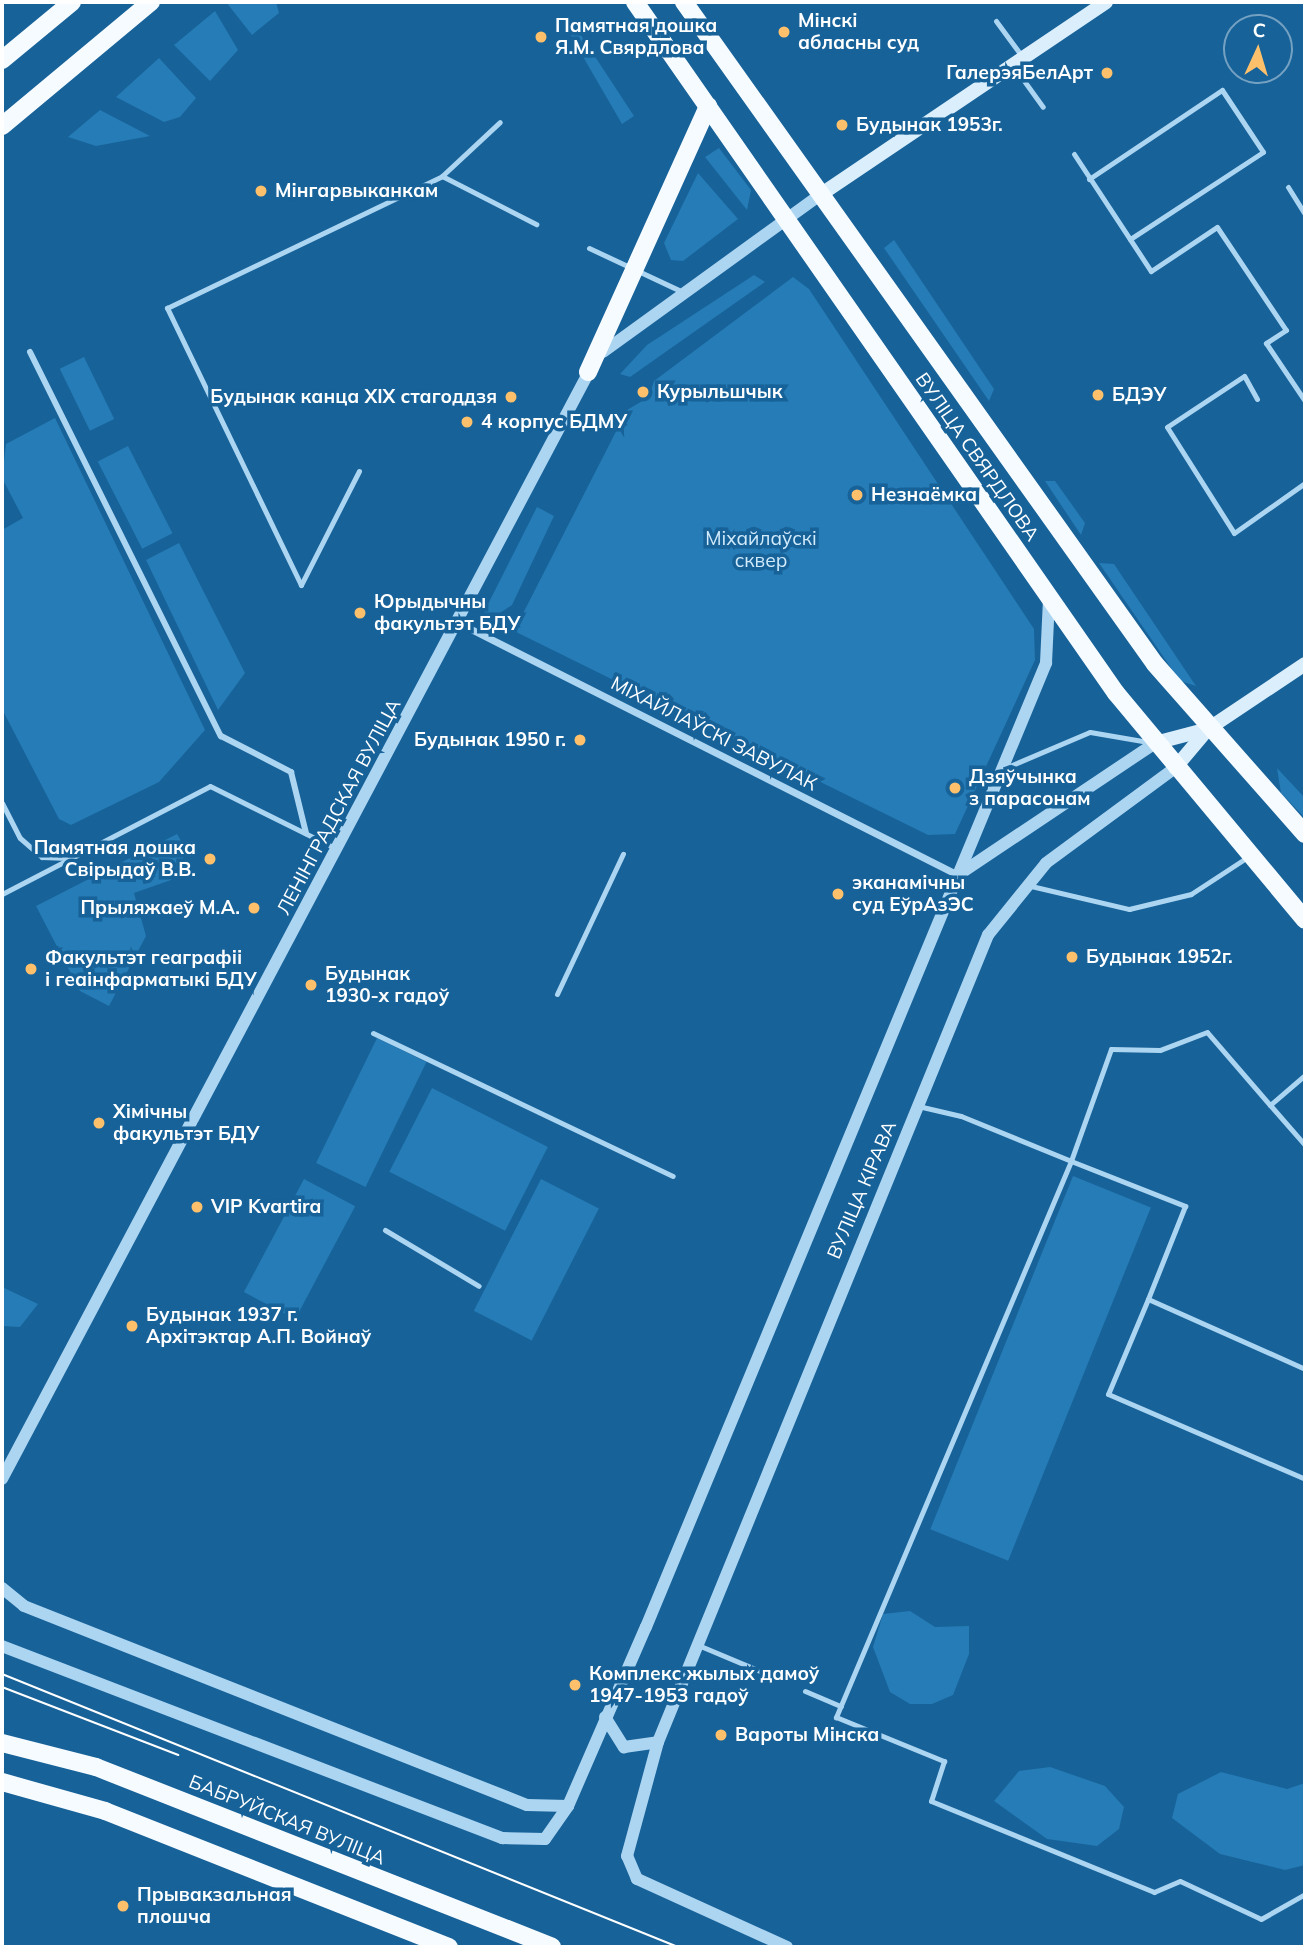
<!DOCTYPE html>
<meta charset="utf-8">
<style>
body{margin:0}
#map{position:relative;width:1307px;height:1949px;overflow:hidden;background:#176299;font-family:Mulish,sans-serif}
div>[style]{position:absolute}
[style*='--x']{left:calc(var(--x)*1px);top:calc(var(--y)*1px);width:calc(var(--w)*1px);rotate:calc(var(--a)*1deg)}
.green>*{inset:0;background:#267cb6;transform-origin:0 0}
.service>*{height:5px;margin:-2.5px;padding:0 2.5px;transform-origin:2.5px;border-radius:2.5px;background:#acd5f2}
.pedestrian>*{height:6px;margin:-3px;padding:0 3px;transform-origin:3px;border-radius:3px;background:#acd5f2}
.minor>*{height:7px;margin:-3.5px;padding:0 3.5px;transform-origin:3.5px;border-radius:3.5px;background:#acd5f2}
.tertiary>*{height:12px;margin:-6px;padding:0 6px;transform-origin:6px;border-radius:6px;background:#acd5f2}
.secondary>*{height:14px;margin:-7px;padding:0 7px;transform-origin:7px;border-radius:7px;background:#daeefc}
.primary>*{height:18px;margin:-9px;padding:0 9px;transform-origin:9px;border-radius:9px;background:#f6fbff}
.tram>*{height:2px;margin:-1px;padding:0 1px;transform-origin:1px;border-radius:1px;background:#fff}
.dots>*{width:19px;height:19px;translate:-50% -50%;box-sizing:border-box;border:4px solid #176299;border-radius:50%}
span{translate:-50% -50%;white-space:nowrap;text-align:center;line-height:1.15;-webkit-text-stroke:7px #176299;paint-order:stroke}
.poi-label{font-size:19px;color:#fff;font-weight:700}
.left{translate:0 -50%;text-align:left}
.right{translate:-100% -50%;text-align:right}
.street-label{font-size:19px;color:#fff}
.park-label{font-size:19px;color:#d3ecfc}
.frame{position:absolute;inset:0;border:4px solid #fff;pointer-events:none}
.north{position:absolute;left:1223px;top:14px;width:70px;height:70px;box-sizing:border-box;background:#176299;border:2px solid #74a1c2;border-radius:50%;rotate:4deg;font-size:19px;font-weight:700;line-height:28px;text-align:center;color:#fff}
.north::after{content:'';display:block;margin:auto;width:24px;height:32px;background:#ffc06c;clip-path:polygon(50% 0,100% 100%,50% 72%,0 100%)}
</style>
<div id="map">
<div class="green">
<div style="clip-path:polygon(226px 2px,276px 2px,279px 13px,252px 35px)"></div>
<div style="clip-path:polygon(215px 11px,238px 50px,210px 81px,174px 45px)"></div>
<div style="clip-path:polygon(571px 20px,634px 116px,622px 124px,564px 24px)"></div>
<div style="clip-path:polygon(159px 58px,196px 98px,180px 117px,164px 122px,116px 97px)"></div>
<div style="clip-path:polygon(100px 110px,150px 136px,96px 146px,68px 137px)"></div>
<div style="clip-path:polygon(719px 148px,751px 190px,747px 210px,705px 157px)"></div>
<div style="clip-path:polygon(698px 173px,738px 219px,683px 261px,671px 260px,664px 243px)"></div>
<div style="clip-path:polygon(894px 240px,994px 389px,989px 401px,884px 248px)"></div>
<div style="clip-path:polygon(754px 275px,765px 282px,630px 377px,620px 374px,647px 345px)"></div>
<div style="clip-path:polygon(793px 277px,809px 289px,1034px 629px,1035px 660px,955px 834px,928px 835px,514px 631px,627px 410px,649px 397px,654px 381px)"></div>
<div style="left:84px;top:357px;width:69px;height:27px;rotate:64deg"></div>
<div style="clip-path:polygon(55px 418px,205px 730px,159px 782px,71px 825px,59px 819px,2px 709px,2px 530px,23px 518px,2px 478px,6px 444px)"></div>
<div style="left:128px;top:446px;width:98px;height:34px;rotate:63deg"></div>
<div style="clip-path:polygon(1045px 481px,1055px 481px,1085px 523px,1081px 535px)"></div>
<div style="clip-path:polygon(537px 507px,554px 516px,512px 605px,494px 617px,484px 612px)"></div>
<div style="clip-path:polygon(179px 543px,245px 673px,218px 710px,146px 560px)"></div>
<div style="clip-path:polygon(1099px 563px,1114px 564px,1196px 686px,1180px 681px)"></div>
<div style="clip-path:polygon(1277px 768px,1305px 798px,1305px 818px,1281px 793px)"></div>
<div style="clip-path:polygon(177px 834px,187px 851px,171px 880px,134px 893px,146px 936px,109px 1006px,80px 991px,36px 906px)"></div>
<div style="left:377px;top:1038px;width:55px;height:139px;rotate:26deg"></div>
<div style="left:432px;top:1088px;width:130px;height:94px;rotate:27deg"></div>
<div style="left:1073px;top:1176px;width:84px;height:381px;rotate:22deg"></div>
<div style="left:304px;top:1179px;width:58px;height:128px;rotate:28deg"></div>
<div style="left:541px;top:1179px;width:65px;height:148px;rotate:27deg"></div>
<div style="clip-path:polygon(2px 1287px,38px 1304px,20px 1327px,2px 1326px)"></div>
<div style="clip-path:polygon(910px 1611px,935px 1627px,969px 1626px,969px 1654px,953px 1695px,932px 1704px,910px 1704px,890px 1692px,873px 1647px,883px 1614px)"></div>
<div style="clip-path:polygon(1050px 1767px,1105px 1786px,1124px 1807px,1119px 1829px,1097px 1846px,1047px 1839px,994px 1801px,1019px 1771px)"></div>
<div style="clip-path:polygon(1221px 1772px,1287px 1789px,1305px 1783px,1305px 1865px,1285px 1870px,1220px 1854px,1172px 1818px,1178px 1794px)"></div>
</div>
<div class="service">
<div style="--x:996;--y:21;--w:42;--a:53.7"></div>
<div style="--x:1014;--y:67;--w:49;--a:54.1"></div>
<div style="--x:1074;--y:154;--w:140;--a:56.7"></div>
<div style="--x:1151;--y:271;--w:79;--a:-33.7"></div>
<div style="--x:1217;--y:227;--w:124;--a:56.2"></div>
<div style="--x:1286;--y:330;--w:24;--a:147"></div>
<div style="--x:1266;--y:343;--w:70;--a:56.1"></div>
<div style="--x:442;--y:176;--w:79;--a:-43"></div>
<div style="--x:1089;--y:179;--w:160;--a:-33.8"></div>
<div style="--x:1222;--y:90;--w:74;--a:56.5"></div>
<div style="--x:1263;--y:152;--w:159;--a:146.8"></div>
<div style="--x:1288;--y:187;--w:32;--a:58"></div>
<div style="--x:589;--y:248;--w:104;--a:25.1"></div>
<div style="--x:1257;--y:399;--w:26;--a:-119"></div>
<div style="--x:1244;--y:376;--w:92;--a:146.5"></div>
<div style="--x:1167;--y:427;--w:125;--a:57.7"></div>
<div style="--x:1234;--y:533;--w:87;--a:-35.2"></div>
<div style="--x:359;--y:471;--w:128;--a:117"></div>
<div style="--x:301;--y:585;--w:308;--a:-115.8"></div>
<div style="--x:167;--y:308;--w:305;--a:-25.6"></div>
<div style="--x:442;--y:176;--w:106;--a:27.1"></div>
<div style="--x:1005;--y:768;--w:92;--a:-23"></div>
<div style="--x:1090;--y:732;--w:59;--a:9.8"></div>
<div style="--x:2;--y:803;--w:39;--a:63"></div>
<div style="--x:20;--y:838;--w:29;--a:41"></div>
<div style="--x:42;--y:857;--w:26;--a:2"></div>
<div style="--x:1031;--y:886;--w:101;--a:13.2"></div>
<div style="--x:1129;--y:909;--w:64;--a:-13.6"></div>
<div style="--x:1191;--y:894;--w:69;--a:-33.2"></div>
<div style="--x:2;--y:894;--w:234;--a:-27.4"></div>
<div style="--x:210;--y:786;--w:140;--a:26.4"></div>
<div style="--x:557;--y:994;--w:155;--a:-64.8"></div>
<div style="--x:373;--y:1033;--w:332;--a:25.5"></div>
<div style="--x:1305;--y:1075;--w:46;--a:139.4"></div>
<div style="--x:1270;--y:1105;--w:53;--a:48.8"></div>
<div style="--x:1270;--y:1105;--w:96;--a:-130.8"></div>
<div style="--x:1207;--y:1032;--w:50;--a:159"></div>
<div style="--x:1160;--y:1050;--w:49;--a:-178.8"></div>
<div style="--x:1111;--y:1049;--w:119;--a:109.7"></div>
<div style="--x:1071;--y:1161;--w:123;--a:21.5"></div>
<div style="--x:1185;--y:1206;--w:100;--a:111.7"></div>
<div style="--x:1148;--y:1299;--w:172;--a:24"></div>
<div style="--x:918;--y:1106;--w:44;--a:13.1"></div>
<div style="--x:961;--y:1116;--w:119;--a:22.2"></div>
<div style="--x:1071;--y:1161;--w:604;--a:112.91"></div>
<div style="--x:836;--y:1717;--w:117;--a:22.2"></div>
<div style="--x:944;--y:1761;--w:42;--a:108"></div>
<div style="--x:931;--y:1801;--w:241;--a:22.2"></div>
<div style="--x:1154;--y:1892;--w:28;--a:-23"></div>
<div style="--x:1180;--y:1881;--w:89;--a:25.1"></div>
<div style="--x:1261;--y:1919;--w:51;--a:-29.6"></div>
<div style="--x:385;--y:1230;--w:109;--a:30.8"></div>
<div style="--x:1148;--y:1299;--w:103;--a:112.8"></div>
<div style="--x:1108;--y:1394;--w:215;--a:23.3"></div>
<div style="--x:698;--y:1645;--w:88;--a:22.8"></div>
<div style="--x:805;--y:1691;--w:39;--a:23"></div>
</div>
<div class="pedestrian">
<div style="--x:30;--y:352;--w:429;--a:63.6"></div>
<div style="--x:221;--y:736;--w:79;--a:27.2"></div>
<div style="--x:291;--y:772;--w:63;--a:76.2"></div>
</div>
<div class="minor">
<div style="--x:457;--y:622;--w:561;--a:26.79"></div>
</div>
<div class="tertiary">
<div style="--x:603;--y:352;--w:268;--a:-35.9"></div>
<div style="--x:958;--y:875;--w:237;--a:-33.8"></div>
<div style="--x:2;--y:1479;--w:1260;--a:-62.07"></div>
<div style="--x:2;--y:1588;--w:28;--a:39"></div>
<div style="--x:24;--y:1606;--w:541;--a:21.59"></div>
<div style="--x:527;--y:1805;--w:41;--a:1.4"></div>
<div style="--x:2;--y:1646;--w:536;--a:21.01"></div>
<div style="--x:502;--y:1838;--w:43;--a:1.3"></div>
<div style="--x:545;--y:1839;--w:40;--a:-55.1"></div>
<div style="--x:568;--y:1806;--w:195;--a:-66.5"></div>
<div style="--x:646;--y:1627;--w:1044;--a:-67.46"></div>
<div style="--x:1046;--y:663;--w:63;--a:-87.3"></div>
<div style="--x:605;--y:1717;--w:36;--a:58"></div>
<div style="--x:624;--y:1747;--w:34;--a:-8"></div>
<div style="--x:787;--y:1947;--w:165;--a:-155.6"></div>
<div style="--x:637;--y:1879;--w:25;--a:-113"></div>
<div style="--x:627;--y:1856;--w:118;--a:-74.8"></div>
<div style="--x:658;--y:1742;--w:872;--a:-67.76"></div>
<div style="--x:988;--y:935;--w:92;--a:-51.1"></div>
<div style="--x:1046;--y:863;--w:160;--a:-36.4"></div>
</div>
<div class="secondary">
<div style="--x:820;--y:195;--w:345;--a:-34"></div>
<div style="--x:1155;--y:743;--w:55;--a:-14.8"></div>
<div style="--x:1208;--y:729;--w:117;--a:-33.8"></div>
<div style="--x:1175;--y:768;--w:51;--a:-49.8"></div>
</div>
<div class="primary">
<div style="--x:635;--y:2;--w:842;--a:55.16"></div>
<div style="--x:1116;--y:693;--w:295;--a:50.2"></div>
<div style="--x:684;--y:2;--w:812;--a:54.57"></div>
<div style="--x:1155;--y:664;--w:227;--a:48.6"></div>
<div style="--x:2;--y:60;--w:91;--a:-39.6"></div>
<div style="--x:2;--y:126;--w:194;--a:-39.8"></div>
<div style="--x:588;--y:372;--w:292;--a:-65.7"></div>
<div style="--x:2;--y:1743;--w:97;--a:14.3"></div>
<div style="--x:96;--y:1767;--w:490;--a:21.5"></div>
<div style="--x:2;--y:1782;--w:107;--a:15.7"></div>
<div style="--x:105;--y:1811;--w:370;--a:21.6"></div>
</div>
<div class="tram">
<div style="--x:2;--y:1674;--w:729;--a:21.99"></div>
<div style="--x:2;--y:1687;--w:189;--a:21.1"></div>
</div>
<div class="dots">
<div style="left:784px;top:32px;background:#ffc06c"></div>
<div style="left:541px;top:37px;background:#ffc06c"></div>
<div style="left:1107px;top:73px;background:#ffc06c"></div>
<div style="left:842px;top:125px;background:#ffc06c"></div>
<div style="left:261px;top:191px;background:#ffc06c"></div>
<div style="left:643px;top:392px;background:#ffc06c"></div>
<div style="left:1098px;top:395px;background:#ffc06c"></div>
<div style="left:511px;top:397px;background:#ffc06c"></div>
<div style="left:467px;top:422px;background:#ffc06c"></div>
<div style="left:857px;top:495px;background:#ffc06c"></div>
<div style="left:360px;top:613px;background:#ffc06c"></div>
<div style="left:580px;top:740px;background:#ffc06c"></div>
<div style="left:955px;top:788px;background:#ffc06c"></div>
<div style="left:210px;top:859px;background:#ffc06c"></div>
<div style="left:838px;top:894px;background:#ffc06c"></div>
<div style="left:254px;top:908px;background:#ffc06c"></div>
<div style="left:1072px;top:957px;background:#ffc06c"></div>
<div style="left:31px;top:969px;background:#ffc06c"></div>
<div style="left:311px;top:985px;background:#ffc06c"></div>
<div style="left:99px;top:1123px;background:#ffc06c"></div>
<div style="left:197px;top:1207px;background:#ffc06c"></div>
<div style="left:132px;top:1326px;background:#ffc06c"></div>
<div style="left:575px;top:1685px;background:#ffc06c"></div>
<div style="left:721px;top:1735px;background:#ffc06c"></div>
<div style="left:123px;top:1906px;background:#ffc06c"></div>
</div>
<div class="poi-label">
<span class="left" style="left:798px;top:32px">Мінскі<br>абласны суд</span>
<span class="left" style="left:555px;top:37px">Памятная дошка<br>Я.М. Свярдлова</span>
<span class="right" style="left:1093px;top:73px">ГалерэяБелАрт</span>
<span class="left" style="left:856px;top:125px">Будынак 1953г.</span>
<span class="left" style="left:275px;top:191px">Мінгарвыканкам</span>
<span class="left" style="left:657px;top:392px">Курыльшчык</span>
<span class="left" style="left:1112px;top:395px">БДЭУ</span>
<span class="right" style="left:497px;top:397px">Будынак канца XIX стагоддзя</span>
<span class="left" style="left:481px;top:422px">4 корпус БДМУ</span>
<span class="left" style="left:871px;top:495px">Незнаёмка</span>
<span class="left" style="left:374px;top:613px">Юрыдычны<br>факультэт БДУ</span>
<span class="right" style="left:566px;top:740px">Будынак 1950 г.</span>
<span class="left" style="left:969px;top:788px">Дзяўчынка<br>з парасонам</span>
<span class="right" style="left:196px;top:859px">Памятная дошка<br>Свірыдаў В.В.</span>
<span class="left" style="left:852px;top:894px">эканамічны<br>суд ЕўрАзЭС</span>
<span class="right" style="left:240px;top:908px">Прыляжаеў М.А.</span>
<span class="left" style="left:1086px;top:957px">Будынак 1952г.</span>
<span class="left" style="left:45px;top:969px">Факультэт геаграфіі<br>і геаінфарматыкі БДУ</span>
<span class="left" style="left:325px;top:985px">Будынак<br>1930-х гадоў</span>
<span class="left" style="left:113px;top:1123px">Хімічны<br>факультэт БДУ</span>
<span class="left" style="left:211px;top:1207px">VIP Kvartira</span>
<span class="left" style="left:146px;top:1326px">Будынак 1937 г.<br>Архітэктар А.П. Войнаў</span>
<span class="left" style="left:589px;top:1685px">Комплекс жылых дамоў<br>1947-1953 гадоў</span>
<span class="left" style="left:735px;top:1735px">Вароты Мінска</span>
<span class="left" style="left:137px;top:1906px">Прывакзальная<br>плошча</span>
</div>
<div class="street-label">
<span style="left:977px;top:457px;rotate:55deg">ВУЛІЦА СВЯРДЛОВА</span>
<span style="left:714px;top:734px;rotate:27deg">МІХАЙЛАЎСКІ ЗАВУЛАК</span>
<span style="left:339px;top:807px;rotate:-62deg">ЛЕНІНГРАДСКАЯ ВУЛІЦА</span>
<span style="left:862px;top:1190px;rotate:-67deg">ВУЛІЦА КІРАВА</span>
<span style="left:287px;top:1820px;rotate:22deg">БАБРУЙСКАЯ ВУЛІЦА</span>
</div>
<div class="park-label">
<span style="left:761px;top:550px">Міхайлаўскі<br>сквер</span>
</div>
<div class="frame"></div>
<div class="north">С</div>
</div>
